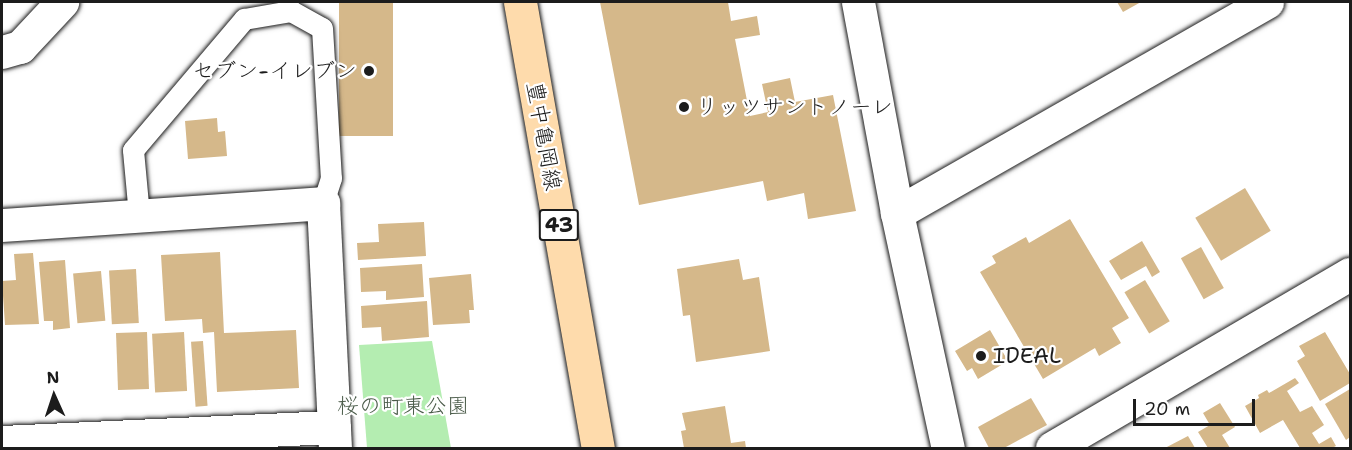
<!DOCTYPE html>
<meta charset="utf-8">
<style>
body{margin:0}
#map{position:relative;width:1352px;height:450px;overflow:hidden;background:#fff;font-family:"Shantell Sans","Klee One",sans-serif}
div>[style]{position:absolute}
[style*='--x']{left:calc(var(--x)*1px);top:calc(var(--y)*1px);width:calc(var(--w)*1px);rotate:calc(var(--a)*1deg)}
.green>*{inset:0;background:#b4edb1}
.building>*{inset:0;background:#d5b88a;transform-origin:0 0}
.roads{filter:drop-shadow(0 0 2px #1c1c1c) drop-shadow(0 0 2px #1c1c1c)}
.lane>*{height:21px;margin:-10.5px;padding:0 10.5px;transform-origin:10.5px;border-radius:10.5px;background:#fff}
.street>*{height:33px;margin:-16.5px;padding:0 16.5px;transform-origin:16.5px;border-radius:16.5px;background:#fff}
.secondary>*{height:33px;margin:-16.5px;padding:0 16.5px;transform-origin:16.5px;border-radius:16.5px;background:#fff}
.primary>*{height:33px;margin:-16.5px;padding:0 16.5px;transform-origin:16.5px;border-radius:16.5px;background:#fedbac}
.dots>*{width:16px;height:16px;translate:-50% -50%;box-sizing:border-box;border:3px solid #fff;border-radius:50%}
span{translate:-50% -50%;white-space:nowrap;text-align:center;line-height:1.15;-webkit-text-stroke:4.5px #fff;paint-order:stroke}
.shield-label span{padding:2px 4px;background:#fff;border:2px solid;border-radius:4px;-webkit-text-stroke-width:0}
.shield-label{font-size:21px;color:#1c1c1c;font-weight:700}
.poi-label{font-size:22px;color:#1c1c1c}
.right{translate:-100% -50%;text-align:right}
.left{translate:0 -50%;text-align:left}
.street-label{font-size:22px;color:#1c1c1c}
.park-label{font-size:22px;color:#4a5b49}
.frame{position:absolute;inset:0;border:3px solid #1c1c1c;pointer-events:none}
.north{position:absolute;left:24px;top:366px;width:60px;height:60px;-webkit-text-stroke:4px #fff;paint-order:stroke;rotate:357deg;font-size:16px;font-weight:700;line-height:24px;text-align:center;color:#1c1c1c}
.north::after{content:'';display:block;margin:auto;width:21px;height:27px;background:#1c1c1c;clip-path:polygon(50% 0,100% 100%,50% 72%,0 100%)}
.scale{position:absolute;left:1133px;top:399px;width:122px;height:27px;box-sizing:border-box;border:3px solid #1c1c1c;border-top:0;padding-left:8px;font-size:18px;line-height:21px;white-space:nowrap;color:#1c1c1c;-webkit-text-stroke:4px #fff;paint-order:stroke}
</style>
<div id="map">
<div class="green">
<div style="clip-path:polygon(432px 341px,451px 448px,367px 448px,359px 345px)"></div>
</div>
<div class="building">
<div style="left:339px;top:2px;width:54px;height:134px"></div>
<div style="clip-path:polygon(600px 2px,728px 2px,731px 21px,757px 16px,760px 35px,735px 39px,750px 116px,768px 112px,762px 84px,790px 78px,795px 102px,833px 95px,856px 211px,808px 219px,804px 193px,767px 201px,763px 181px,639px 205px)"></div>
<div style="clip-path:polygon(1117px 2px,1141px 2px,1123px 12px)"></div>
<div style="clip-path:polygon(217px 118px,218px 132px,225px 131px,227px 156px,188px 159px,185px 121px)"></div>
<div style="left:1245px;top:188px;width:50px;height:58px;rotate:59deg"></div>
<div style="clip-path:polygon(1070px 219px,1129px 318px,1112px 328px,1121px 343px,1099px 356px,1095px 348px,1043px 379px,980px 272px,996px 263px,992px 256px,1026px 237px,1029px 243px)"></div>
<div style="clip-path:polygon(424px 222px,426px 256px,358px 260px,357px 243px,379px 242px,378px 224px)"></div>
<div style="clip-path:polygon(1142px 241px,1160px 272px,1152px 277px,1146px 266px,1121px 280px,1109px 261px)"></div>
<div style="left:1201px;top:247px;width:47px;height:23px;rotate:61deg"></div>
<div style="clip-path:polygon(220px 252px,224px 333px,296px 330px,299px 388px,217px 392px,214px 332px,203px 333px,202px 319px,165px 321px,161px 255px)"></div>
<div style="clip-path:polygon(33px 253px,39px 324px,5px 325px,2px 281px,16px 280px,14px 254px)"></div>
<div style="clip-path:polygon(739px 259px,743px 280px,759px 277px,770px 351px,696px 362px,690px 315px,683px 316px,677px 269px)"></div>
<div style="clip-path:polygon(65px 260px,70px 328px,53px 330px,53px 321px,44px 321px,39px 262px)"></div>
<div style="clip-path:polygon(422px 264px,424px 297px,386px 300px,386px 291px,361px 292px,360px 268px)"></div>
<div style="left:136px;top:269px;width:54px;height:27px;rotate:87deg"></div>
<div style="left:101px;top:271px;width:50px;height:28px;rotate:85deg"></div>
<div style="clip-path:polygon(471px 274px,474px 310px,469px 310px,470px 323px,433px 325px,429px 278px)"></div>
<div style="left:1145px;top:280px;width:48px;height:24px;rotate:59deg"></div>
<div style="clip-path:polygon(427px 301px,429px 337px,382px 341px,381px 327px,362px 328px,361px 306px)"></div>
<div style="clip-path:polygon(990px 330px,1008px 361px,978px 379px,972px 368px,967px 371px,955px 351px)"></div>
<div style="left:147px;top:332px;width:57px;height:31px;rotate:88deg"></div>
<div style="left:184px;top:332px;width:59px;height:32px;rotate:87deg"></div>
<div style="clip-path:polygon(1325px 332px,1350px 374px,1350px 383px,1320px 401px,1297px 361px,1305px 356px,1299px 346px)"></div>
<div style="left:203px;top:341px;width:65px;height:12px;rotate:86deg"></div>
<div style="clip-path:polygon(1295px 378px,1299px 383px,1287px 391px,1300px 412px,1312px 406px,1324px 425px,1312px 433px,1319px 444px,1331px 437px,1336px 446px,1332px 448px,1300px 448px,1283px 420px,1260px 433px,1245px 406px,1259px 398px,1258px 395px,1267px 390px,1269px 393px)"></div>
<div style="clip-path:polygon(1350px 389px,1350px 437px,1346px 440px,1325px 404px)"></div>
<div style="clip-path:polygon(1031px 398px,1047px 425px,1004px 448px,989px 448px,978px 427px)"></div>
<div style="clip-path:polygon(1220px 403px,1235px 427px,1222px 435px,1230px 448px,1208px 448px,1198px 432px,1210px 425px,1203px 413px)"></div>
<div style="clip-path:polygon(725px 406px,731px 443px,745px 441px,746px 448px,684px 448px,681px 431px,686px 430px,682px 413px)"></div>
<div style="clip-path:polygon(1188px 436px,1195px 448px,1165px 448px)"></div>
</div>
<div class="roads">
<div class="lane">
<div style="--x:139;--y:215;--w:65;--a:-95.3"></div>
<div style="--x:133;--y:150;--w:172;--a:-49.7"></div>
<div style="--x:244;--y:19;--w:48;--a:-9.7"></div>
<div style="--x:291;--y:11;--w:35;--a:29"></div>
<div style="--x:322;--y:28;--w:150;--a:86.6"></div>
<div style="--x:331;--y:178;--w:26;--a:108"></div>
</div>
<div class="street">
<div style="--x:858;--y:2;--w:215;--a:79.5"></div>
<div style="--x:897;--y:213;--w:240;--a:77.8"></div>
<div style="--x:897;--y:213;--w:426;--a:-29.7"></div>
<div style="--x:2;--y:225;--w:322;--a:-3.9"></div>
<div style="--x:323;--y:203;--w:245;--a:87.2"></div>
<div style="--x:2;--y:442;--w:332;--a:-2.6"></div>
<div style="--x:1052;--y:448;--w:345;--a:-30.3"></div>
</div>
<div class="secondary">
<div style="--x:2;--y:52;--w:19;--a:-16"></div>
<div style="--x:20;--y:47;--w:62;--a:-47"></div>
</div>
<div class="primary">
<div style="--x:520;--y:2;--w:453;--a:80.1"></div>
</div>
</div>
<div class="dots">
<div style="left:369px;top:71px;background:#1c1c1c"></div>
<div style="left:684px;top:107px;background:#1c1c1c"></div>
<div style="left:981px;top:356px;background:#1c1c1c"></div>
</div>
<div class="shield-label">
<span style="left:559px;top:225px">43</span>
</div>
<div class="poi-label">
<span class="right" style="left:357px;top:71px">セブン-イレブン</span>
<span class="left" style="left:696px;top:107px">リッツサントノーレ</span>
<span class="left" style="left:993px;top:356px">IDEAL</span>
</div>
<div class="street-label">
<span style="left:544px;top:136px;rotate:80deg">豊中亀岡線</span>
</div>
<div class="park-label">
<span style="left:403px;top:406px">桜の町東公園</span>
</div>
<div class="frame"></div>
<div class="north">N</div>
<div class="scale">20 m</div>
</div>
